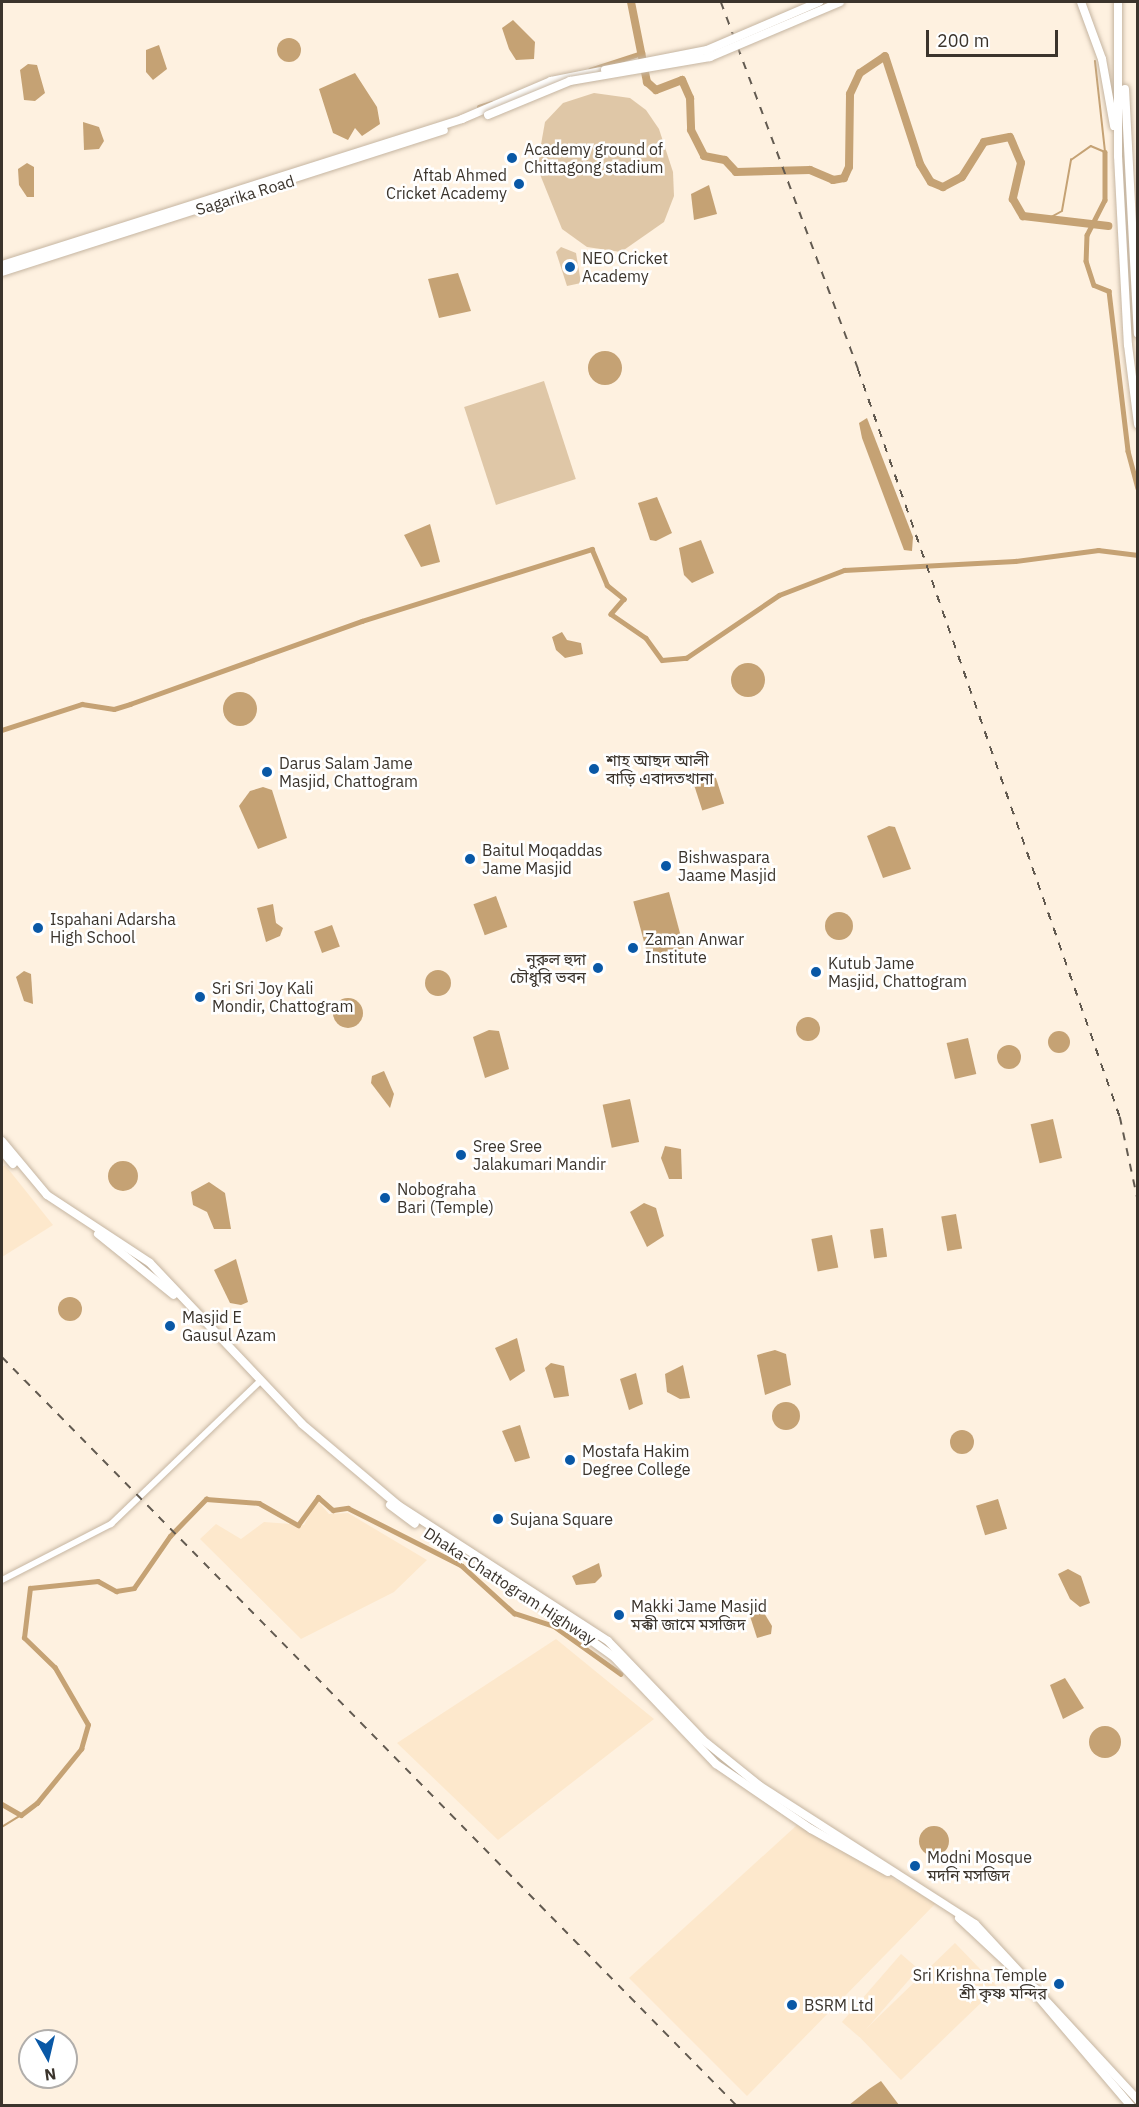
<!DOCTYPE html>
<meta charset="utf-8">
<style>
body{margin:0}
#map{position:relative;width:1139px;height:2107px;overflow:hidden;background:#fef1e0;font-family:"IBM Plex Sans","Noto Sans Bengali",sans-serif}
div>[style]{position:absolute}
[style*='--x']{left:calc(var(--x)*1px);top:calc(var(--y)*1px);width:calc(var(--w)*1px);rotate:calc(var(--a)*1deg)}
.built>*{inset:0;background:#fde8cc;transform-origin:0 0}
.green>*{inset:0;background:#dfc7a7;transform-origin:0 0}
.water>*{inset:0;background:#c5a274;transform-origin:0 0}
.round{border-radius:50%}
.stream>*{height:1.5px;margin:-0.75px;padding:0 0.75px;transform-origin:0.75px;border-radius:0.75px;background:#c5a274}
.canal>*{height:4.5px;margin:-2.25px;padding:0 2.25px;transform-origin:2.25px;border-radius:2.25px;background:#c5a274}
.river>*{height:8px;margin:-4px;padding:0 4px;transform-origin:4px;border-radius:4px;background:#c5a274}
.roads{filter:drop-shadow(0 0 2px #c5b5a1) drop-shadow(0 0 2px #c5b5a1)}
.tertiary>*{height:6px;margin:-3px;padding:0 3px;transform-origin:3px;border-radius:3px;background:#fff}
.primary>*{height:8px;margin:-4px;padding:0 4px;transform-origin:4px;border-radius:4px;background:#fff}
.trunk>*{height:8px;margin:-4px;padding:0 4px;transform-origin:4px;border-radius:4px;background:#fff}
.rail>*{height:1.5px;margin-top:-0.75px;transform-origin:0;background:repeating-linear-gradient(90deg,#625a50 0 8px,transparent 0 16px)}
.bridges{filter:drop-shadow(0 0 2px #c5b5a1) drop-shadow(0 0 2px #c5b5a1)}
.primary-bridge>*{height:8px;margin:-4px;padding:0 4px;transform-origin:4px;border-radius:4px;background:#fff}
.dots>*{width:16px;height:16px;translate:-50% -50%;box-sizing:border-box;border:3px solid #fff;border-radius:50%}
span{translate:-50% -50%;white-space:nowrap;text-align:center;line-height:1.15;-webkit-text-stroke:5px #fff;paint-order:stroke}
.poi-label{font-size:16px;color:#3b342c}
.left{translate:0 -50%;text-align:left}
.right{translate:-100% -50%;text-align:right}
.street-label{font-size:16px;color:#3b342c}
.frame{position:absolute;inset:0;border:3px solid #3b342c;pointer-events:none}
.north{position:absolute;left:18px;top:2029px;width:60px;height:60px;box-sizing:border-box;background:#fff;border:2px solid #b1aeab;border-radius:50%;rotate:172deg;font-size:16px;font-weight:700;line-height:24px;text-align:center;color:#3b342c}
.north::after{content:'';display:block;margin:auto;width:21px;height:27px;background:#0958a6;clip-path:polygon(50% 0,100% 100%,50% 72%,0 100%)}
.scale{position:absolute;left:926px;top:30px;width:132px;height:27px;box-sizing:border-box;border:3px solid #3b342c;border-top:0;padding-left:8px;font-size:18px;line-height:21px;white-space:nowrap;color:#3b342c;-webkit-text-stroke:4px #fff;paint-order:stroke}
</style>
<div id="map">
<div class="built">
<div style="clip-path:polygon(5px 1165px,53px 1225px,2px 1257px,2px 1167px)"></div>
<div style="clip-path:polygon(317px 1500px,329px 1514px,348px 1513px,427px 1560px,394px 1592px,301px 1639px,200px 1539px,216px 1524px,241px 1539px,264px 1522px,304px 1525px)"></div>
<div style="clip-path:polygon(556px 1639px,654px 1719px,498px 1840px,397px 1743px)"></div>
<div style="clip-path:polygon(797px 1825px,936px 1903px,747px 2096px,629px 1978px)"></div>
<div style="left:955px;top:1943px;width:61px;height:134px;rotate:46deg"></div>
<div style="left:901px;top:1954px;width:23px;height:90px;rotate:41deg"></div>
</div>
<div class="green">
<div style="clip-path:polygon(594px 93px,630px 98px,646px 110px,659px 129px,673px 172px,674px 196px,664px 222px,621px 252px,587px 247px,562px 229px,537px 167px,545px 122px,563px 103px)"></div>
<div style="clip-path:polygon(561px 247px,576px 253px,581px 283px,567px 286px,556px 252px)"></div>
<div style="left:544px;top:381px;width:103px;height:84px;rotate:72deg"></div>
</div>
<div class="water">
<div style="clip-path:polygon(513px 20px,535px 42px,534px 59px,516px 60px,509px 49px,502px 28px)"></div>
<div class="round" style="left:277px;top:38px;width:24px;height:24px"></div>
<div style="clip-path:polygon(159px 45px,167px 69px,153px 80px,146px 72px,146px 50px)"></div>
<div style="clip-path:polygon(28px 64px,37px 65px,45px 93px,35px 101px,24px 100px,23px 92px,20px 70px)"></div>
<div style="clip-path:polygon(355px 73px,377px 107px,380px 124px,362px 136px,355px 128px,348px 140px,333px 133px,319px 89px)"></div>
<div style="clip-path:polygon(83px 122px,99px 127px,104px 141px,99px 149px,84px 150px)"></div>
<div style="clip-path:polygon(27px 163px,34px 167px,34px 197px,27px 197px,19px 185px,18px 169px)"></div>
<div style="clip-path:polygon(709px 185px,717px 214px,694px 220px,691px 194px)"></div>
<div style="clip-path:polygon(458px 273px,471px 311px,439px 318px,428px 279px)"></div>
<div class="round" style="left:588px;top:351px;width:34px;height:34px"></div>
<div style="clip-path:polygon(867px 418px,913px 537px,912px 551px,904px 550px,862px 438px,859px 423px)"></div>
<div style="clip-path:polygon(657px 497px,672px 533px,656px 541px,650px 540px,638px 503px)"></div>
<div style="clip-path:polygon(430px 524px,440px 562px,421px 567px,404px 535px)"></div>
<div style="clip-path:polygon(701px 540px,714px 573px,692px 583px,684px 575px,679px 548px)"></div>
<div style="clip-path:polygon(562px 632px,567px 640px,581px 643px,583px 654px,565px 658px,556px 650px,552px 637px)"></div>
<div class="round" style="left:731px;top:663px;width:34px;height:34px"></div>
<div class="round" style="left:223px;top:692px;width:34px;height:34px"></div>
<div style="left:714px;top:772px;width:33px;height:23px;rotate:72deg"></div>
<div style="clip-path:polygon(263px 787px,272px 790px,287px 838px,258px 849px,239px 806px,250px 791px)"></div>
<div style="clip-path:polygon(889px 826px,895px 827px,911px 869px,883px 878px,867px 836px)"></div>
<div style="left:669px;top:892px;width:58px;height:37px;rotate:75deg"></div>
<div style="left:496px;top:896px;width:33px;height:24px;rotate:70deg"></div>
<div style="clip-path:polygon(273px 904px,276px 923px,283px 928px,280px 936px,266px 942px,257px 908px)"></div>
<div class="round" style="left:825px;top:912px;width:28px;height:28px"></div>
<div style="left:332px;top:925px;width:23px;height:19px;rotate:70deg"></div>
<div class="round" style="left:425px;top:970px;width:26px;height:26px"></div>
<div style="clip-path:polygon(24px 971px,31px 974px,33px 1004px,24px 1001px,16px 977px)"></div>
<div class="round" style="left:333px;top:998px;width:30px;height:30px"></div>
<div class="round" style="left:796px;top:1017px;width:24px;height:24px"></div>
<div style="clip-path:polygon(489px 1030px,499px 1031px,509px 1069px,485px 1078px,473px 1037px)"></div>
<div class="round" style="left:1048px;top:1031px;width:22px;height:22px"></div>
<div style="left:968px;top:1038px;width:37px;height:22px;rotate:77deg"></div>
<div class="round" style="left:997px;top:1045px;width:24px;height:24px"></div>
<div style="clip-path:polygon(384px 1071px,394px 1094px,390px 1108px,371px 1083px,372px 1076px)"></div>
<div style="left:630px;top:1099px;width:44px;height:28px;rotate:78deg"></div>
<div style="left:1053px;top:1119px;width:40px;height:23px;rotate:77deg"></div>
<div style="clip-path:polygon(665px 1146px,681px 1149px,682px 1179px,669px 1179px,661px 1158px)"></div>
<div class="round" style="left:108px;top:1161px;width:30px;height:30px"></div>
<div style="clip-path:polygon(209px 1182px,225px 1193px,231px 1229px,214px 1229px,207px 1212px,193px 1205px,191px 1192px)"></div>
<div style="clip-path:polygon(644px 1203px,656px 1208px,664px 1236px,647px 1247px,630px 1212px)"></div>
<div style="left:956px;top:1214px;width:35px;height:15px;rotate:80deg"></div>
<div style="left:883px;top:1228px;width:29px;height:13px;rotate:82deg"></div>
<div style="left:832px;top:1235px;width:33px;height:21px;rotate:79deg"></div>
<div style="clip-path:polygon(236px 1259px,248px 1302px,241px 1305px,230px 1303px,214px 1270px)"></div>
<div class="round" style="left:58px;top:1297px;width:24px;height:24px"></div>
<div style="clip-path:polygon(517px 1338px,525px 1371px,510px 1381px,495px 1348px)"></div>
<div style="clip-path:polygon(775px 1350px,786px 1354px,791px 1385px,765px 1395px,757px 1355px)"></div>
<div style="clip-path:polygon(551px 1363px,564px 1366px,569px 1396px,554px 1398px,545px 1368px)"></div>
<div style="clip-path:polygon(683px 1365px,690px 1398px,680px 1399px,667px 1392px,665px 1374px)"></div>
<div style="clip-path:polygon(636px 1373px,643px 1404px,629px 1410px,620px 1379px)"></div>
<div class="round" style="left:772px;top:1402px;width:28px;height:28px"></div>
<div style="clip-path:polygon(520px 1425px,530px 1458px,515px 1462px,502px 1431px)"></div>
<div class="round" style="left:950px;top:1430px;width:24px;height:24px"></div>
<div style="left:998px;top:1499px;width:31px;height:23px;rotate:73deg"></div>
<div style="clip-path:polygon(599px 1563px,602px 1576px,595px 1583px,576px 1585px,572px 1576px)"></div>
<div style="clip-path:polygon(1068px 1569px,1081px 1576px,1090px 1603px,1080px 1607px,1070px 1599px,1058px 1574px)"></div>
<div style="clip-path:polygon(758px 1603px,772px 1626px,771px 1634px,757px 1638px,748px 1610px)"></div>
<div style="clip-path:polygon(1065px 1678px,1084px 1708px,1063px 1719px,1050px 1685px)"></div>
<div class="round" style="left:1089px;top:1726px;width:32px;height:32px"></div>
<div class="round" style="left:919px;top:1826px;width:30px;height:30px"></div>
<div style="clip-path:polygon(881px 2081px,899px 2105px,849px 2105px,869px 2089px)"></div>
</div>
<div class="stream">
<div style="--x:1046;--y:220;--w:18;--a:-29"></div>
<div style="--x:1062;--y:211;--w:52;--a:-80"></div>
<div style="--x:1071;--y:160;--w:24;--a:-35"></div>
<div style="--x:1091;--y:146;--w:15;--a:23"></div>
<div style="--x:1105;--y:152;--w:91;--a:-96.3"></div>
<div style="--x:2;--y:1827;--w:22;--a:-32"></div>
</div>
<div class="canal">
<div style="--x:590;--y:70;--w:55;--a:-18.1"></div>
<div style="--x:479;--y:107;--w:13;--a:-18"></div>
<div style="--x:1105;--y:152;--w:48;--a:90"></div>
<div style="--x:1105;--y:200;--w:39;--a:117"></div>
<div style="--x:1087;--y:235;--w:26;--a:92"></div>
<div style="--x:1086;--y:261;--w:25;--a:72"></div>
<div style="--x:1094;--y:285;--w:16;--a:22"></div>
<div style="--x:1109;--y:291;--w:161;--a:83.2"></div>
<div style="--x:1128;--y:451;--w:38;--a:75"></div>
<div style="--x:2;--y:730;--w:84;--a:-18"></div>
<div style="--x:82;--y:704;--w:32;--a:9"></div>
<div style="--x:114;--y:709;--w:17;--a:-17"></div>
<div style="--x:130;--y:704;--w:246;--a:-19.7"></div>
<div style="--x:362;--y:621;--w:241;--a:-17.4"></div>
<div style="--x:592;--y:549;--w:39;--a:67"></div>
<div style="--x:607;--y:585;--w:22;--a:39"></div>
<div style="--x:624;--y:599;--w:20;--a:131"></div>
<div style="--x:611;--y:614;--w:42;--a:34.4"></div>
<div style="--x:646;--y:638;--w:27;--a:54"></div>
<div style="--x:662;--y:660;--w:24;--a:-5"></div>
<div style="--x:686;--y:658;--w:112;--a:-34.1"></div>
<div style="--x:779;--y:595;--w:70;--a:-21"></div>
<div style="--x:844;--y:570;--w:171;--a:-3"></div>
<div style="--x:1015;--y:561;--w:84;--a:-7.5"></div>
<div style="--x:1098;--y:550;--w:40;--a:7.1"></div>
<div style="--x:2;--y:1804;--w:22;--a:30"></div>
<div style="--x:21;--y:1815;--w:20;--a:-37"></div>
<div style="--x:37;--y:1803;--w:70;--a:-50.8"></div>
<div style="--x:81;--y:1749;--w:25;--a:-74"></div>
<div style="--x:88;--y:1725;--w:66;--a:-120.1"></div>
<div style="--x:55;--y:1668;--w:43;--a:-135.9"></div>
<div style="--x:24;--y:1638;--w:50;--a:-83.2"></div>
<div style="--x:30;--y:1588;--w:68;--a:-5.9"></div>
<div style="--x:98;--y:1581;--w:21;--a:29"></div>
<div style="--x:116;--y:1591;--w:18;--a:-9"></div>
<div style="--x:134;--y:1588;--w:63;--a:-55.3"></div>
<div style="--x:170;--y:1536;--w:52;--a:-45.8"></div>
<div style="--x:206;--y:1499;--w:53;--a:4.3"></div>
<div style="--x:259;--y:1503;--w:45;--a:29.4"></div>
<div style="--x:298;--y:1525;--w:34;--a:-54"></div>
<div style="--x:318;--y:1497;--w:20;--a:41"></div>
<div style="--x:333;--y:1510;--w:15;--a:-8"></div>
<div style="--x:348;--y:1508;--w:127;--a:26.8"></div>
<div style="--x:461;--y:1565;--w:72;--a:42.2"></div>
<div style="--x:514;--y:1613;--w:42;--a:18"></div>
<div style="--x:554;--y:1626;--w:82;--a:35.6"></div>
</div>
<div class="river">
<div style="--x:631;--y:2;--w:82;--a:78.7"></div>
<div style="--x:647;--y:82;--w:12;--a:42"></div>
<div style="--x:656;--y:90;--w:28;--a:-21"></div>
<div style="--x:682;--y:80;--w:20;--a:66"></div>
<div style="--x:690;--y:98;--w:32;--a:88"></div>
<div style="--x:691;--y:130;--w:29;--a:63"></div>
<div style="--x:704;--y:156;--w:21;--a:11"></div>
<div style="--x:725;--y:160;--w:16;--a:47"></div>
<div style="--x:736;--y:172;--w:74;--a:-1.5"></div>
<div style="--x:810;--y:170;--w:25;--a:23"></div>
<div style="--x:833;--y:180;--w:11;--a:-10"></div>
<div style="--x:844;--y:178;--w:12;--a:-66"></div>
<div style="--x:849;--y:167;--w:73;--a:-89.2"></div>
<div style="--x:850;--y:94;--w:23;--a:-65"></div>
<div style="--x:860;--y:73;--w:30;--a:-34"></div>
<div style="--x:885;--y:56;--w:114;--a:72"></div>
<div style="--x:920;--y:164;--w:21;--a:59"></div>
<div style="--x:931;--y:182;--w:13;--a:23"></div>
<div style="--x:943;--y:187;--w:21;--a:-28"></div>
<div style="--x:962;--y:177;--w:41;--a:-57.8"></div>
<div style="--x:984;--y:142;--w:26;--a:-11"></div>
<div style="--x:1010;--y:137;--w:28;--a:67"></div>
<div style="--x:1021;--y:163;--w:37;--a:103"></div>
<div style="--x:1013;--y:199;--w:20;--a:60"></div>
<div style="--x:1023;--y:216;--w:86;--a:6.7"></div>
</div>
<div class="roads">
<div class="tertiary">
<div style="--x:2;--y:1580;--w:123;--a:-27.2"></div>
<div style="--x:111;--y:1524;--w:204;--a:-43.8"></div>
</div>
<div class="primary">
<div style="--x:2;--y:265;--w:483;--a:-17.6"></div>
<div style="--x:462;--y:119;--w:97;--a:-23.1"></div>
<div style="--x:551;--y:81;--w:51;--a:-11.3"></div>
<div style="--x:2;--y:272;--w:464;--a:-17.8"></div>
</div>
<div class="trunk">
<div style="--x:1081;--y:2;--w:61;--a:69.8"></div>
<div style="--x:1102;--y:59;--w:68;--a:79.8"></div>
<div style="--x:1118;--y:2;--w:154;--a:90"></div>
<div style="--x:1118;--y:156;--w:189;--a:87"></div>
<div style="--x:1128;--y:345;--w:80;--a:82.8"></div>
<div style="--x:1125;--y:89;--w:245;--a:87"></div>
<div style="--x:2;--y:1141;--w:70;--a:50.2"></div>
<div style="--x:47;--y:1195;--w:123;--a:33.4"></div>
<div style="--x:150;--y:1263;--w:221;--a:46.6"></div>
<div style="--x:302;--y:1424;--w:126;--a:40.2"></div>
<div style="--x:398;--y:1505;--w:250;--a:32.9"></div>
<div style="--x:608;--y:1641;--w:137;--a:46.2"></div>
<div style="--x:703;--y:1740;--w:73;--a:38.9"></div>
<div style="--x:760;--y:1786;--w:255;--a:32.7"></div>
<div style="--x:975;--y:1924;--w:240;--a:47.2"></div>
<div style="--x:2;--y:1151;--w:17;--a:50"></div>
<div style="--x:98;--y:1234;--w:97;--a:38.8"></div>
<div style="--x:390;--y:1505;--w:31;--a:37"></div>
<div style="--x:538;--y:1602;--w:92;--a:35.8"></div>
<div style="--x:613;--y:1656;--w:149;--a:46.4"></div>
<div style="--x:716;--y:1764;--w:115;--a:34.4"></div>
<div style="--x:811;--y:1829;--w:88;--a:29.2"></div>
<div style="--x:959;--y:1918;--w:81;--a:43"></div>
<div style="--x:1028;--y:1985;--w:159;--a:49.6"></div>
</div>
</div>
<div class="rail">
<div style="--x:721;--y:2;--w:392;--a:69.5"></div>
<div style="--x:858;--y:369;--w:793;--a:70.7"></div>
<div style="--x:1120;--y:1117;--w:86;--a:77.9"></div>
<div style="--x:2;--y:1357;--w:1049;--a:45.54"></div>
</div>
<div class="bridges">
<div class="primary-bridge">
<div style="--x:605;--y:70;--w:104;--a:-11.1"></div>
<div style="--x:707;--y:50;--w:122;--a:-23.2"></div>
<div style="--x:488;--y:115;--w:89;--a:-22.5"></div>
<div style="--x:570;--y:81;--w:142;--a:-9.7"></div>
<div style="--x:710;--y:57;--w:141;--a:-22.9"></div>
</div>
</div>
<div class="dots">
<div style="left:512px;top:158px;background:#0958a6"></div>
<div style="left:519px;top:184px;background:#0958a6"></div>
<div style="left:570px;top:267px;background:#0958a6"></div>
<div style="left:594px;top:769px;background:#0958a6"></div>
<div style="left:267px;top:772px;background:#0958a6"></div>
<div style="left:470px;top:859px;background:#0958a6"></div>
<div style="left:666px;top:866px;background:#0958a6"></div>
<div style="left:38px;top:928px;background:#0958a6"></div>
<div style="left:633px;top:948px;background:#0958a6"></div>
<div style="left:598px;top:968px;background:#0958a6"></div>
<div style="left:816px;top:972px;background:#0958a6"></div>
<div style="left:200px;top:997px;background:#0958a6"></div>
<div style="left:461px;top:1155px;background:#0958a6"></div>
<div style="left:385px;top:1198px;background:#0958a6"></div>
<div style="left:170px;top:1326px;background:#0958a6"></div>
<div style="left:570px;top:1460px;background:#0958a6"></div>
<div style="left:498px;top:1519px;background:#0958a6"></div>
<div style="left:619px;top:1615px;background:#0958a6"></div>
<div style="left:915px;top:1866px;background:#0958a6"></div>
<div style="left:1059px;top:1984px;background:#0958a6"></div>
<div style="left:792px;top:2005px;background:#0958a6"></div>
</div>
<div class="poi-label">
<span class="left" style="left:524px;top:158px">Academy ground of<br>Chittagong stadium</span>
<span class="right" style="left:507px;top:184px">Aftab Ahmed<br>Cricket Academy</span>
<span class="left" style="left:582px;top:267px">NEO Cricket<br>Academy</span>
<span class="left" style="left:606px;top:769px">শাহ আছদ আলী<br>বাড়ি এবাদতখানা</span>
<span class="left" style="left:279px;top:772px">Darus Salam Jame<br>Masjid, Chattogram</span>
<span class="left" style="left:482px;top:859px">Baitul Moqaddas<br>Jame Masjid</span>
<span class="left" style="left:678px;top:866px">Bishwaspara<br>Jaame Masjid</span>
<span class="left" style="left:50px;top:928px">Ispahani Adarsha<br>High School</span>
<span class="left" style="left:645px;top:948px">Zaman Anwar<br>Institute</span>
<span class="right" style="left:586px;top:968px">নুরুল হুদা<br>চৌধুরি ভবন</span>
<span class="left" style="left:828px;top:972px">Kutub Jame<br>Masjid, Chattogram</span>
<span class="left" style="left:212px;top:997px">Sri Sri Joy Kali<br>Mondir, Chattogram</span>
<span class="left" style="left:473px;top:1155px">Sree Sree<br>Jalakumari Mandir</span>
<span class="left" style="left:397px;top:1198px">Nobograha<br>Bari (Temple)</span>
<span class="left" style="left:182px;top:1326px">Masjid E<br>Gausul Azam</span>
<span class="left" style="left:582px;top:1460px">Mostafa Hakim<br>Degree College</span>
<span class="left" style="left:510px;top:1519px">Sujana Square</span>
<span class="left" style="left:631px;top:1615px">Makki Jame Masjid<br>মক্কী জামে মসজিদ</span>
<span class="left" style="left:927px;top:1866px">Modni Mosque<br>মদনি মসজিদ</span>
<span class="right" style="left:1047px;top:1984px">Sri Krishna Temple<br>শ্রী কৃষ্ণ মন্দির</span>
<span class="left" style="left:804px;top:2005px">BSRM Ltd</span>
</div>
<div class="street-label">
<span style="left:245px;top:195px;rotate:-17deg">Sagarika Road</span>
<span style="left:510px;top:1586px;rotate:33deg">Dhaka-Chattogram Highway</span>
</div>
<div class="frame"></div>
<div class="north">N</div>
<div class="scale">200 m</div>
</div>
